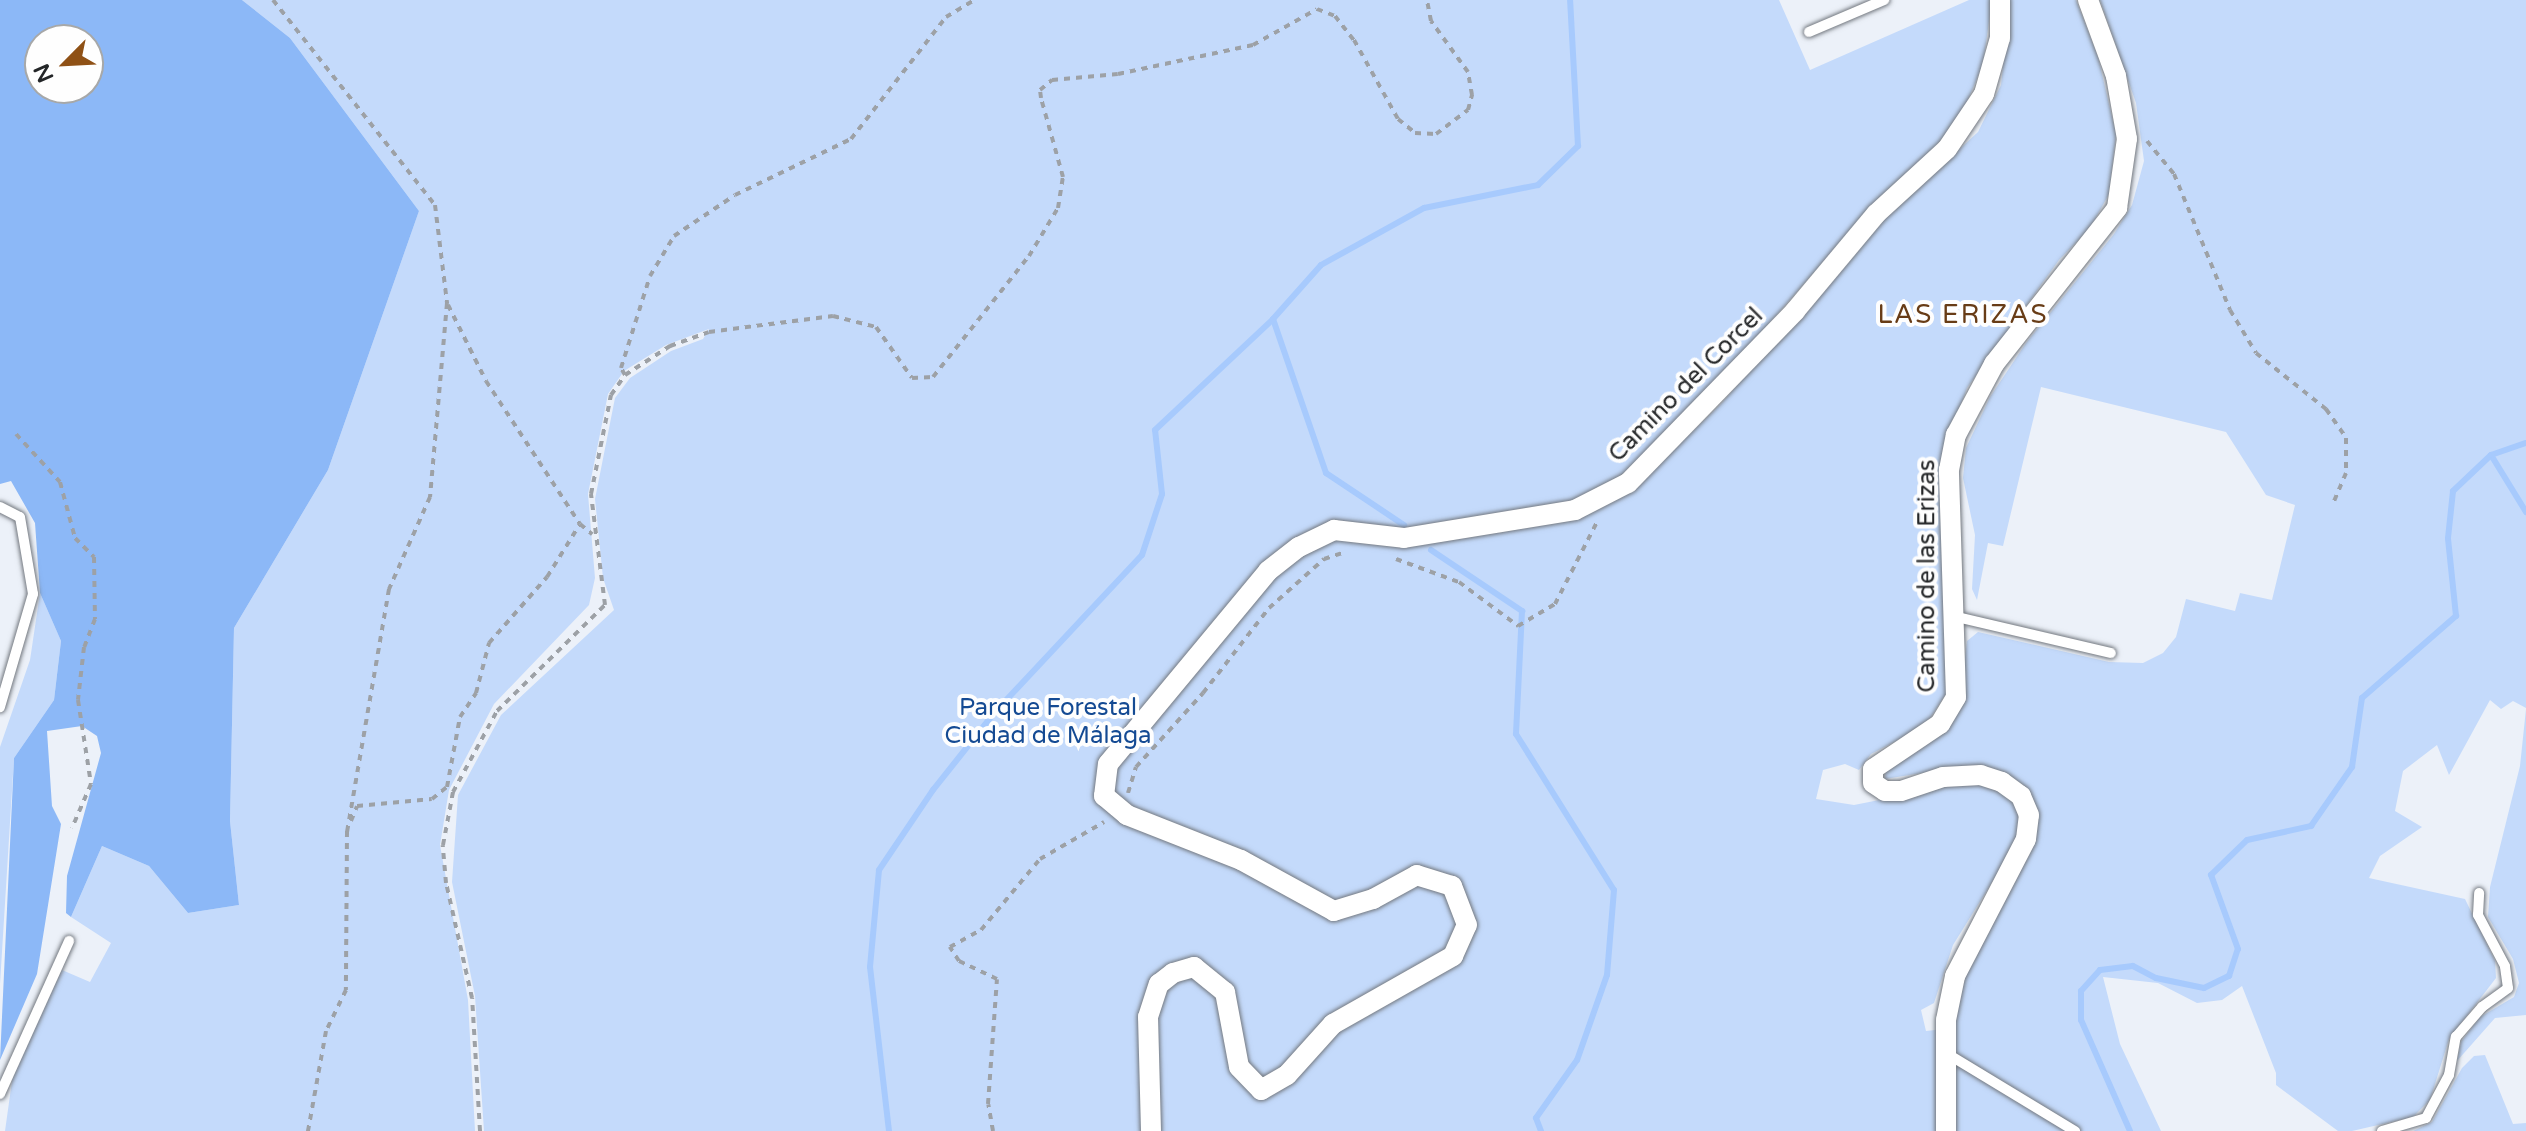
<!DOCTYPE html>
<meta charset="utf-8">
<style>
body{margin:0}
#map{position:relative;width:2526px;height:1131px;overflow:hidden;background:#ecf1f9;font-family:"Varela Round",sans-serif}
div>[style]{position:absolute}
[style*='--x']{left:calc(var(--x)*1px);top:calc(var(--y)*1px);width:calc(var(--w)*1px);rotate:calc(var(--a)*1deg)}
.green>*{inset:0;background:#c4dafb}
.forest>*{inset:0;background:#8cb8f7}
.stream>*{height:6px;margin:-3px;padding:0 3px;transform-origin:3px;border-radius:3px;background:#a7cafd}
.path>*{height:4px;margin-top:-2px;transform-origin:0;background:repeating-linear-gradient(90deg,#9da1a6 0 6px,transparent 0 12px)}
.roads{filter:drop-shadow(0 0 2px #73787f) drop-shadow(0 0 2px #73787f)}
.service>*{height:10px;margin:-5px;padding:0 5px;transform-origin:5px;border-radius:5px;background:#fff}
.minor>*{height:20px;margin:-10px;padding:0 10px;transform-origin:10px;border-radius:10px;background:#fff}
span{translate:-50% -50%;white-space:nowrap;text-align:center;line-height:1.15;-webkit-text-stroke:8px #fefefe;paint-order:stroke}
.street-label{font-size:24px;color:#242628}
.park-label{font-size:24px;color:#144a93}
.neighbourhood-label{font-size:26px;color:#683c16;letter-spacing:2px}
.north{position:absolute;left:24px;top:24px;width:80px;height:80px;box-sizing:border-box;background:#fefefe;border:2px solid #a7a8a8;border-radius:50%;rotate:246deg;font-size:22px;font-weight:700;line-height:32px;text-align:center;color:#242628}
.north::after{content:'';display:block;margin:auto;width:28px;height:36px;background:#8f5116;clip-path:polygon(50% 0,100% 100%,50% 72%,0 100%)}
</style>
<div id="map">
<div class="green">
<div style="clip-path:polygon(242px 0,1779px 0,1810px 70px,1969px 0,1992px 0,1983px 64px,1962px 114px,1923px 161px,1866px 213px,1707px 394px,1620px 476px,1598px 492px,1567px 503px,1498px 514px,1499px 533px,1583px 515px,1632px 490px,1720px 405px,1883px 220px,1978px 132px,2001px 85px,2010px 0,2076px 0,2098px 57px,2116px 134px,2109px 194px,2090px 228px,2059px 260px,1967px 388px,1943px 453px,1949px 689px,1925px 726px,1871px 754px,1859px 770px,1845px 764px,1823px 770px,1816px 799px,1854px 805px,1970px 782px,1999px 787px,2016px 802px,2023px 822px,2017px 842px,1953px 945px,1934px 1003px,1921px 1010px,1926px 1031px,1953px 1028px,1974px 942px,2033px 840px,2036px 817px,2032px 797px,2021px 784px,1986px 769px,1959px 767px,1885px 779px,1886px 769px,1946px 729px,1959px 705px,1967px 641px,1978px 632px,2109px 662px,2143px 663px,2163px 653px,2176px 637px,2186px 599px,2235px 611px,2240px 593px,2272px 600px,2295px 505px,2266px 495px,2226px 432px,2041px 387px,2003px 546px,1988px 543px,1977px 600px,1972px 589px,1975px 535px,1963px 478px,1966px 448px,1990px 397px,2026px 343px,2114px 234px,2132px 205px,2144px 161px,2136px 103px,2100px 0,2526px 0,2526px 708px,2513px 701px,2501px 709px,2490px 700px,2449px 775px,2437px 745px,2403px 771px,2395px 811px,2422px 827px,2380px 856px,2369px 878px,2465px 899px,2495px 961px,2496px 978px,2449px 1039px,2430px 1100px,2413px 1117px,2352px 1131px,2338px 1131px,2276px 1085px,2276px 1073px,2242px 986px,2222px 1000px,2197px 1003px,2158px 983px,2103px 977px,2120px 1044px,2161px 1131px,484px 1131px,475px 996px,452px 882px,458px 795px,501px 715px,614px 610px,603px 578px,595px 499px,615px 398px,630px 378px,671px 351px,703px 339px,709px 329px,666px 345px,624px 371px,608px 394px,588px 494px,595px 578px,589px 605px,494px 704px,449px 790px,440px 845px,468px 1000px,475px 1131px,5px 1131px,13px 1074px,62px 970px,90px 982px,111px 943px,71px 917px,102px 846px,149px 866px,188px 913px,239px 905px,230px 821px,234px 628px,328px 470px,419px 211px,290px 38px)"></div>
<div style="clip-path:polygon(40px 593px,61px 641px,54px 700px,14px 758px,0 984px,0 747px,30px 660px)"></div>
<div style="clip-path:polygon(2526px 709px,2526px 1015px,2495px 1018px,2457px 1061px,2461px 1042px,2480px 1017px,2514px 997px,2519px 983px,2513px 959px,2488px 917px,2490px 887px,2520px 766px)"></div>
<div style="clip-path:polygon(2485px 1055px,2513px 1124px,2526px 1123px,2526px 1131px,2413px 1131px,2432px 1122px,2462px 1068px,2474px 1056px)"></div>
</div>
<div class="forest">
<div style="clip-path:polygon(evenodd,0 0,242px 0,290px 38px,419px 211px,328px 470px,234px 628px,230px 821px,239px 905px,188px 913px,149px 866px,102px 846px,71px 917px,66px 913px,67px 876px,101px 753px,97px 736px,82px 726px,47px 731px,52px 806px,61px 824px,37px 974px,0 1060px,14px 758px,54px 700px,61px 641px,40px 593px,35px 523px,11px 481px,0 484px,0 0,40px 40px,88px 40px,88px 88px,40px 88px,40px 40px)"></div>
</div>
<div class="stream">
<div style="--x:1273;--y:319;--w:163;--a:71"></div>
<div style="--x:1326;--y:473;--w:94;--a:33.7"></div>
<div style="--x:2491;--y:455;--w:67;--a:58.4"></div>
<div style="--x:1431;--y:550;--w:110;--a:33.8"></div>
<div style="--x:1522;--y:611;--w:123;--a:92.8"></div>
<div style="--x:1516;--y:734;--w:184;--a:57.9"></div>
<div style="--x:1614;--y:890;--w:85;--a:94.7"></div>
<div style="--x:1607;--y:975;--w:90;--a:109.4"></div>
<div style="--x:1577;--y:1060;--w:71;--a:125.3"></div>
<div style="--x:1536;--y:1118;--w:14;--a:69"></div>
<div style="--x:889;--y:1131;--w:165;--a:-96.6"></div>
<div style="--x:870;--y:967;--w:97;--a:-84.7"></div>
<div style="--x:879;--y:870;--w:97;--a:-56"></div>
<div style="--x:933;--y:790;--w:100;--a:-51.5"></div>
<div style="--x:995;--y:712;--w:215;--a:-46.9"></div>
<div style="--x:1142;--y:555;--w:64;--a:-71.8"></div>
<div style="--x:1162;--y:494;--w:64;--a:-96.2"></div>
<div style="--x:1155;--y:430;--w:162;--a:-43.2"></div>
<div style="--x:1273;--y:319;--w:72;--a:-48.4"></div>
<div style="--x:1321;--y:265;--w:118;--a:-29"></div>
<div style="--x:1424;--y:208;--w:116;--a:-11.4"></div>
<div style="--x:1538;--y:185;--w:56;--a:-44.3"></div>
<div style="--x:1578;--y:146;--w:146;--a:-93.1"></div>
<div style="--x:2130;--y:1131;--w:121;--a:-113.8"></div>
<div style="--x:2081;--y:1020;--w:29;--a:-90"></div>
<div style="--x:2081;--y:991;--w:28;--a:-48"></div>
<div style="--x:2100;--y:970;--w:33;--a:-7"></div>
<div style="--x:2133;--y:966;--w:26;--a:28"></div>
<div style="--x:2156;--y:978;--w:49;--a:11.8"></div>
<div style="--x:2204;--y:988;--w:28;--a:-26"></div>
<div style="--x:2229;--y:976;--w:28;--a:-72"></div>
<div style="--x:2238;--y:949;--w:79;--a:-110"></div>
<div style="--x:2211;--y:875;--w:50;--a:-44.2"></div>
<div style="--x:2247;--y:840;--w:66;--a:-12.3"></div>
<div style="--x:2311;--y:826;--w:72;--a:-55.2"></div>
<div style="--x:2352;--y:767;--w:70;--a:-81.8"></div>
<div style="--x:2362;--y:698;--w:125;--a:-41.1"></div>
<div style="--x:2456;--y:616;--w:78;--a:-95.9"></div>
<div style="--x:2448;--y:538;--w:47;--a:-83.9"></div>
<div style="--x:2453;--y:491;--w:52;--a:-43.5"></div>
<div style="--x:2491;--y:455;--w:37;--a:-19"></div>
</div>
<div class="path">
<div style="--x:273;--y:0;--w:261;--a:51.7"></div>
<div style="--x:435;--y:205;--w:99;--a:83"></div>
<div style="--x:447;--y:303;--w:195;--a:95"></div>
<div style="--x:430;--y:497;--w:101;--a:114"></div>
<div style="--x:389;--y:589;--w:246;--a:99.8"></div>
<div style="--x:347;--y:831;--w:159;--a:90.4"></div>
<div style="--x:346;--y:990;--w:46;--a:116"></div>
<div style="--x:326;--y:1031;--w:102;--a:100.2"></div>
<div style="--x:2147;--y:141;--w:43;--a:50.7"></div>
<div style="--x:2174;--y:174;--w:147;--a:67.6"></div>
<div style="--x:2230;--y:310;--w:50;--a:58.8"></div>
<div style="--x:2256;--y:353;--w:90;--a:38.7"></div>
<div style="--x:2326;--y:409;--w:35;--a:55"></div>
<div style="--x:2346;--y:438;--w:35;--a:90"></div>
<div style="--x:2346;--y:473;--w:34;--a:113"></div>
<div style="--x:448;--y:305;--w:85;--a:63.4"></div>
<div style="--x:486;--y:381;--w:171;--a:56.7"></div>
<div style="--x:580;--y:524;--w:16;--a:40"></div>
<div style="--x:625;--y:375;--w:8;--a:-120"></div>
<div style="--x:621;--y:368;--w:96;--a:-72.5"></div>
<div style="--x:650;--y:276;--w:47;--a:-59"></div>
<div style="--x:674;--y:236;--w:73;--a:-33.9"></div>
<div style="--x:735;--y:195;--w:129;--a:-25.8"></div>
<div style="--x:851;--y:139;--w:155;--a:-52.1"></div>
<div style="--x:946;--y:17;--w:33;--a:-31"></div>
<div style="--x:16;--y:434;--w:65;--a:47.5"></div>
<div style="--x:60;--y:482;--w:58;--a:75"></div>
<div style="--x:75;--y:538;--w:27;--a:45"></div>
<div style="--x:94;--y:557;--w:62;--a:89.1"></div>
<div style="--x:95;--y:619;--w:30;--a:111"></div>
<div style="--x:84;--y:647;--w:53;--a:96.5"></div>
<div style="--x:78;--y:700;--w:85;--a:81.2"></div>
<div style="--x:91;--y:784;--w:48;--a:113.4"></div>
<div style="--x:1396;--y:559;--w:67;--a:20.1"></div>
<div style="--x:1459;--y:582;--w:74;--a:36.7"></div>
<div style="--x:1518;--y:626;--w:43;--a:-30.7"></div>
<div style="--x:1555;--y:604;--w:94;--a:-62.9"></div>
<div style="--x:1128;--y:793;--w:27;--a:-73"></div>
<div style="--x:1136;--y:767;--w:100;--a:-47.8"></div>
<div style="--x:1203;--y:693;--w:108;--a:-52.2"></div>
<div style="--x:1269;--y:608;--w:74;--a:-41.7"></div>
<div style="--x:1324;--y:559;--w:22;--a:-18"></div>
<div style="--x:351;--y:821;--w:16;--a:-68"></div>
<div style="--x:357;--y:806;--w:75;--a:-5.3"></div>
<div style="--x:432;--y:799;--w:19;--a:-39"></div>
<div style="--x:447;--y:787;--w:71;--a:-79.5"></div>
<div style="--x:460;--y:717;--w:29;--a:-56"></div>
<div style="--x:476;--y:693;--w:52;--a:-75.4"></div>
<div style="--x:489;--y:643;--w:88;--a:-48.7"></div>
<div style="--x:547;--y:577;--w:62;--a:-58.1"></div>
<div style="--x:480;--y:1131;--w:133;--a:-93.4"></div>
<div style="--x:472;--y:998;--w:118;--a:-102.7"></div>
<div style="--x:446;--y:883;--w:38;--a:-95"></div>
<div style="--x:443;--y:845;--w:54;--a:-79.3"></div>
<div style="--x:453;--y:792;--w:92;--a:-61.5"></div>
<div style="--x:497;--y:711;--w:151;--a:-44.5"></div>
<div style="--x:605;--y:605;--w:112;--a:-97.2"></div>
<div style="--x:591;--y:494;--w:101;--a:-78.6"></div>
<div style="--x:611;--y:395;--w:24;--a:-55"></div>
<div style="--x:625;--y:375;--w:54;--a:-32.8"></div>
<div style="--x:670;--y:346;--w:41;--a:-19.7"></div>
<div style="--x:709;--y:332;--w:125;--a:-7.4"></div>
<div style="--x:833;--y:316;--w:44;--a:14.3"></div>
<div style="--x:876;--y:327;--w:62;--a:54.8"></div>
<div style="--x:912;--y:378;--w:21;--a:-3"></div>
<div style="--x:933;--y:377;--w:154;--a:-51.6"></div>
<div style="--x:1029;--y:256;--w:56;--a:-58.9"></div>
<div style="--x:1058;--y:208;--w:31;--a:-81"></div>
<div style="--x:1063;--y:177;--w:82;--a:-105.6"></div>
<div style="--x:1041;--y:98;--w:8;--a:-97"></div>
<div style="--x:1040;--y:90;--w:16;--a:-40"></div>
<div style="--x:1052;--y:80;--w:66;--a:-5.2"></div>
<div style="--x:1118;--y:74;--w:138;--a:-12.1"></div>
<div style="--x:1253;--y:45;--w:73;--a:-29.4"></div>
<div style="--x:1317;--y:9;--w:19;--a:21"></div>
<div style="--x:1335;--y:16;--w:31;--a:52"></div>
<div style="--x:1354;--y:40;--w:90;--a:60.9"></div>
<div style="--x:1398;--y:119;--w:22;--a:39"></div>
<div style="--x:1415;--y:133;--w:21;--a:3"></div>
<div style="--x:1436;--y:134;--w:40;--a:-37"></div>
<div style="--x:1468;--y:110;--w:16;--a:-75"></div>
<div style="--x:1472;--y:95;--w:23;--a:-100"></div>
<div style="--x:1468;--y:72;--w:63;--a:-126"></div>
<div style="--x:1431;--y:21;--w:21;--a:-101"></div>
<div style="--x:993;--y:1131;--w:27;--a:-100"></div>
<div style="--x:988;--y:1104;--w:125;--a:-85.9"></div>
<div style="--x:997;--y:979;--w:42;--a:-154.7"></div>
<div style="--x:959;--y:961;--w:17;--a:-123"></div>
<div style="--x:950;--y:947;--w:35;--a:-29"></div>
<div style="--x:981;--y:930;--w:92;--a:-50.3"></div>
<div style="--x:1040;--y:859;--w:74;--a:-30"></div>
</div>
<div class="roads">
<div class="service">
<div style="--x:1809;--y:32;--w:82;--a:-23.1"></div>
<div style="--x:0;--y:507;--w:22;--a:27"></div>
<div style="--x:20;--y:517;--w:78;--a:80.4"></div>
<div style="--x:33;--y:594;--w:118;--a:106.3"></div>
<div style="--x:1957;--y:617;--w:158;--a:13.2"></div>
<div style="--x:1946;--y:1053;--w:151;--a:31.2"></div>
<div style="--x:0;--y:1094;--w:168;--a:-65.7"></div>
<div style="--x:2382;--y:1131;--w:46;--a:-16.5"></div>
<div style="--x:2426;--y:1118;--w:49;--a:-61.9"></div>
<div style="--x:2449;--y:1075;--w:39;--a:-80"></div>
<div style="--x:2456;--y:1037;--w:40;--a:-49"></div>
<div style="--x:2482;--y:1007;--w:32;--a:-36"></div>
<div style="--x:2508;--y:988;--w:22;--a:-98"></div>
<div style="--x:2505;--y:966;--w:58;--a:-117.9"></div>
<div style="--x:2478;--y:915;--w:22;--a:-87"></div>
</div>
<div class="minor">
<div style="--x:1151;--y:1131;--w:114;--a:-91.5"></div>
<div style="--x:1148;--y:1017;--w:35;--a:-72"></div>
<div style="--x:1159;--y:984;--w:18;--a:-38"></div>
<div style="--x:1173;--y:973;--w:22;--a:-16"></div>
<div style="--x:1194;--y:967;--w:40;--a:39"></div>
<div style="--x:1225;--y:992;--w:76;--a:79.4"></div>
<div style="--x:1239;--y:1067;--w:32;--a:46"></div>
<div style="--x:1261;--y:1090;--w:30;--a:-30"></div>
<div style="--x:1287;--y:1075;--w:69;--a:-48"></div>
<div style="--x:1333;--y:1024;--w:138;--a:-29.5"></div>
<div style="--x:1453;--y:956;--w:34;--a:-66"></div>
<div style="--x:1467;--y:925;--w:42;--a:-111"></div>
<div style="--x:1452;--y:886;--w:37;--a:-163"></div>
<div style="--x:1417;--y:875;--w:50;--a:151.4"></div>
<div style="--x:1373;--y:899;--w:41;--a:162.9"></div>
<div style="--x:1334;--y:911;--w:106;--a:-151.3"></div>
<div style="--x:1241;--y:860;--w:123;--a:-158.5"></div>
<div style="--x:1127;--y:815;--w:30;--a:-140"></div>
<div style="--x:1104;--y:796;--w:32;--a:-83"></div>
<div style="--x:1108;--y:764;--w:251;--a:-50.3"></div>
<div style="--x:1268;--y:571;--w:39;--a:-38"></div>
<div style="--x:1299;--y:547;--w:39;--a:-26"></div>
<div style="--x:1334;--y:530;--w:70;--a:6.5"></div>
<div style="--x:1404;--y:538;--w:173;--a:-9.3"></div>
<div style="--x:1575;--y:510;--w:59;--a:-27"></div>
<div style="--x:1628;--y:483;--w:240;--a:-45.8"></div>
<div style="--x:1795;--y:311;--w:126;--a:-50.1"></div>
<div style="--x:1876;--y:214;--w:96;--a:-42.5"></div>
<div style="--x:1947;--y:149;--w:66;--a:-56.1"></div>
<div style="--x:1984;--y:94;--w:58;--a:-74.1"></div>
<div style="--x:2000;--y:38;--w:38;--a:-90"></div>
<div style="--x:1946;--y:1131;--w:111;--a:-90"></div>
<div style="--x:1946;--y:1020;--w:45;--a:-78.4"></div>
<div style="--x:1955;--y:976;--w:154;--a:-62.6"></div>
<div style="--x:2026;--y:839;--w:24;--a:-83"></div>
<div style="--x:2029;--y:815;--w:21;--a:-113"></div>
<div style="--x:2021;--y:796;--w:24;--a:-144"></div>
<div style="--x:2002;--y:782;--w:22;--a:-162"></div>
<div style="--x:1981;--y:775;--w:38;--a:177"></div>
<div style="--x:1943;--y:777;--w:44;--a:161.6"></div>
<div style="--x:1901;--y:791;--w:16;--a:180"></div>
<div style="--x:1885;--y:791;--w:14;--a:-146"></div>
<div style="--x:1873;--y:783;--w:14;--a:-90"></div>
<div style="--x:1873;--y:769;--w:81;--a:-33.9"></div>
<div style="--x:1940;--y:724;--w:31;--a:-59"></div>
<div style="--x:1956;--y:697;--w:227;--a:-91.8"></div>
<div style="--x:1949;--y:470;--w:36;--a:-79"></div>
<div style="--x:1956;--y:435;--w:81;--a:-61.8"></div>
<div style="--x:1994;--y:364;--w:199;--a:-51.7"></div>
<div style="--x:2117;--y:208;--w:70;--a:-81.8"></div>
<div style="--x:2127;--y:139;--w:64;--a:-99.9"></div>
<div style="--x:2116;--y:76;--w:81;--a:-110.2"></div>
</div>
</div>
<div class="street-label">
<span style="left:1686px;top:385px;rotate:-45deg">Camino del Corcel</span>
<span style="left:1927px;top:576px;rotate:-90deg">Camino de las Erizas</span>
</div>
<div class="park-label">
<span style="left:1048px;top:722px">Parque Forestal<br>Ciudad de Málaga</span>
</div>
<div class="neighbourhood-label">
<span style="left:1963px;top:315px">LAS ERIZAS</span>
</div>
<div class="north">N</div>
</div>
